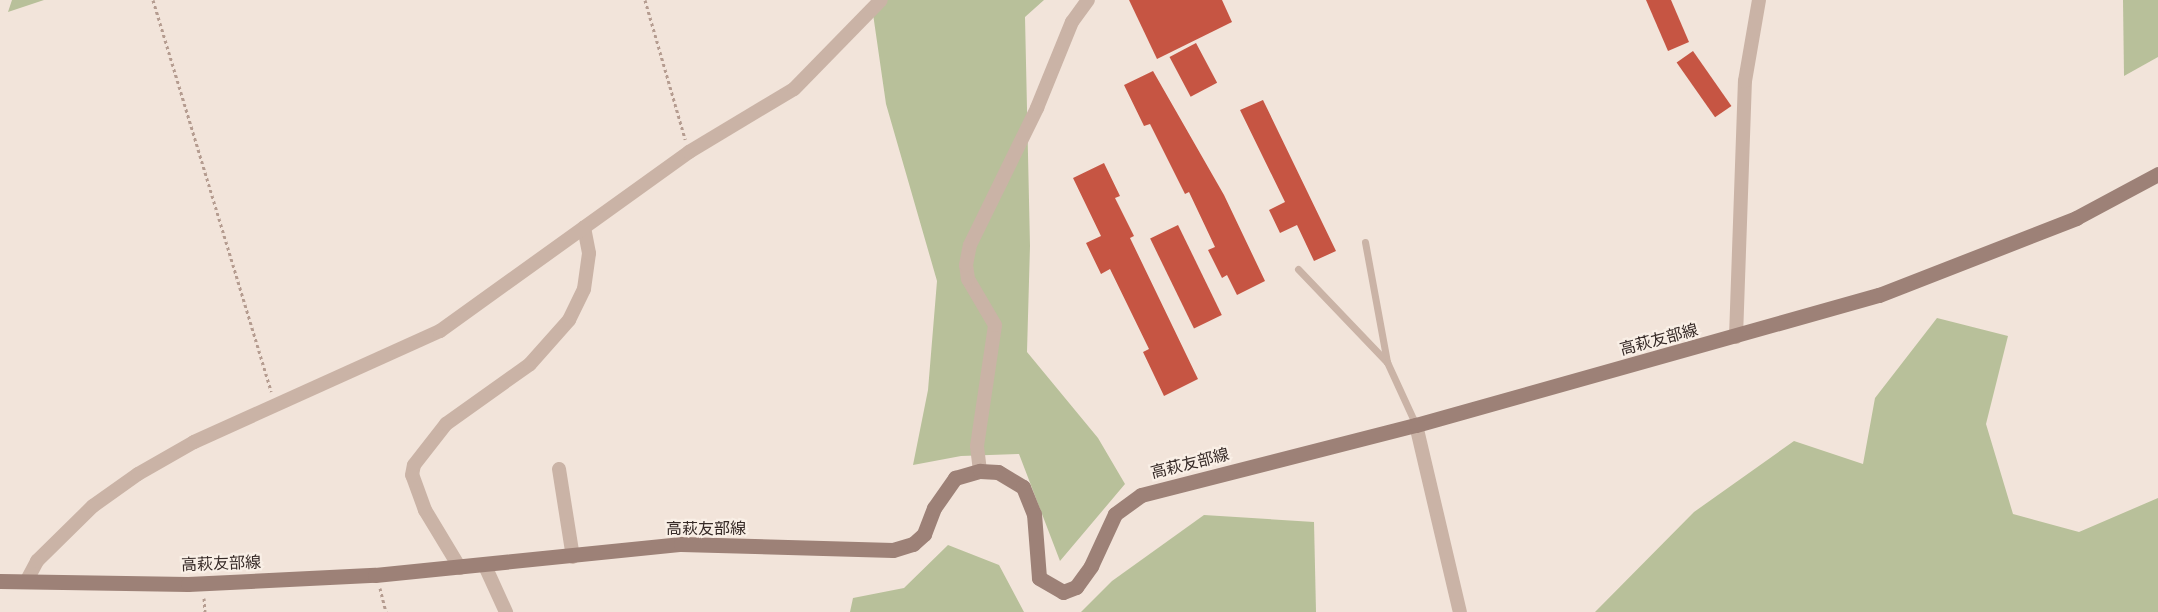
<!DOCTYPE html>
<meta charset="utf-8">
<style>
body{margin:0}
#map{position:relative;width:2158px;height:612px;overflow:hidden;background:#f2e4da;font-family:"Nunito Sans","Noto Sans JP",sans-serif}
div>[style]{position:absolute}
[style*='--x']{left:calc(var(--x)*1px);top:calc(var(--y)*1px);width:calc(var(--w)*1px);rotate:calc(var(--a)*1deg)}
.green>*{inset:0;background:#b8c09a}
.building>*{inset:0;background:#c65543;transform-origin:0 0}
.path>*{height:3px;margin-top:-1.5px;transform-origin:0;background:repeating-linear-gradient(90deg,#b59c90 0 3px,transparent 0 6px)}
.service>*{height:7px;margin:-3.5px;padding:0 3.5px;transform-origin:3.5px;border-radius:3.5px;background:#cab3a6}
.minor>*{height:14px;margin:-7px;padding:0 7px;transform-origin:7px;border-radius:7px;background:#cab3a6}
.secondary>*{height:15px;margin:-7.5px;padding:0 7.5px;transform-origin:7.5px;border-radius:7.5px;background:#9d8177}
span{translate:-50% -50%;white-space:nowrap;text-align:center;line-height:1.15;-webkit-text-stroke:4.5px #f9efe6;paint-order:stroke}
.street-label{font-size:16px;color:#362a27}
</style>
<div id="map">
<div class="green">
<div style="clip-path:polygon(12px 0,44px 0,8px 12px)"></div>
<div style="clip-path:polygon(871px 0,1044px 0,1025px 17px,1030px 246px,1027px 352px,1098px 438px,1125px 484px,1060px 561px,1019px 454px,961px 456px,913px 465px,928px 390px,937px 281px,886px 104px)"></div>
<div style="clip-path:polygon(2123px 0,2158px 0,2158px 57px,2124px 76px)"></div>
<div style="clip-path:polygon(1937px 318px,2008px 336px,1986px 424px,2013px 514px,2079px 532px,2158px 498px,2158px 612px,1595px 612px,1694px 512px,1794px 441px,1863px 464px,1875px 398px)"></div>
<div style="clip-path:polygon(1204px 515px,1314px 522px,1316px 612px,1081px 612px,1112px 581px)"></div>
<div style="clip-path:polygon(948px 545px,999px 565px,1024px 612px,850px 612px,853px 598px,904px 588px)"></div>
</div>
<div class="building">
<div style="clip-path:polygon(1129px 0,1222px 0,1232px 22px,1157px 59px)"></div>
<div style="clip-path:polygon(1646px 0,1671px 0,1689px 42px,1668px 51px)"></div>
<div style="left:1196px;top:43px;width:45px;height:30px;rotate:62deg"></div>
<div style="left:1693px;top:51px;width:67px;height:20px;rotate:55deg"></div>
<div style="clip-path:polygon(1153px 71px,1224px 195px,1265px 281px,1237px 295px,1227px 275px,1222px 278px,1208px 250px,1215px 247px,1189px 192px,1185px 194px,1150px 124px,1144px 126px,1124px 85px)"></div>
<div style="clip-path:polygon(1263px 100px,1336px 251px,1314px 261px,1297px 225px,1280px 233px,1269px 210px,1285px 202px,1240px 110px)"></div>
<div style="clip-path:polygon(1104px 163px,1120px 196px,1115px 198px,1134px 236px,1130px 238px,1198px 379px,1164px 396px,1143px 352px,1149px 349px,1110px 269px,1101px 274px,1086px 243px,1101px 236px,1073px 178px)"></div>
<div style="left:1178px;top:225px;width:100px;height:31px;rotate:64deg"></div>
</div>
<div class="path">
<div style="--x:153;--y:0;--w:409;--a:73.2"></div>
<div style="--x:645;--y:0;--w:145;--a:73.9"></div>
<div style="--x:380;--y:588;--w:25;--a:76"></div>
<div style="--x:204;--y:598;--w:14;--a:86"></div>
</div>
<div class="service">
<div style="--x:1365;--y:242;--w:122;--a:79.6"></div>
<div style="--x:1298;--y:269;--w:129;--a:46.3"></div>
<div style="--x:1387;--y:362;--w:69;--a:65.3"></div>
</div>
<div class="minor">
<div style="--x:1736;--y:337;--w:256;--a:-88"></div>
<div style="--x:1745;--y:81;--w:82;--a:-80.2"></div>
<div style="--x:1416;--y:425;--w:192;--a:76.8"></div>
<div style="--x:559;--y:469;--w:89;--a:81"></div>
<div style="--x:980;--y:471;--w:25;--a:-97"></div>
<div style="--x:977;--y:446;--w:122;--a:-81.5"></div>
<div style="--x:995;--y:325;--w:53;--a:-120.4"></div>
<div style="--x:968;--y:279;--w:14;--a:-98"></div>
<div style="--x:966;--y:265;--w:20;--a:-79"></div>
<div style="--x:970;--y:245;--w:153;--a:-63.9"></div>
<div style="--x:1037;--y:108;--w:93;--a:-67.9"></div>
<div style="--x:1072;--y:22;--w:27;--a:-54"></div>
<div style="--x:485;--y:566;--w:51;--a:65.5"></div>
<div style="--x:460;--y:568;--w:68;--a:-121.1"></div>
<div style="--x:425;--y:510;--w:37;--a:-110"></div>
<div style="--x:412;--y:475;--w:10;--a:-79"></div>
<div style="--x:414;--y:465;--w:52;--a:-52"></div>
<div style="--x:446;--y:424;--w:103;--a:-35.5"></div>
<div style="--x:530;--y:364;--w:59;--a:-48.4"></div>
<div style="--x:569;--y:320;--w:34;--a:-64"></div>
<div style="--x:584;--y:289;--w:36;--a:-82"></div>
<div style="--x:589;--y:253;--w:26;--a:-101"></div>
<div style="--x:26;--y:582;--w:24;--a:-62"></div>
<div style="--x:37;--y:561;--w:78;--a:-44.5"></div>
<div style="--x:93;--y:506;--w:55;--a:-35.4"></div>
<div style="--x:138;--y:474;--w:64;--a:-29.7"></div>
<div style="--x:194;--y:442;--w:270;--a:-24.3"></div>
<div style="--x:440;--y:331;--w:307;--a:-35.7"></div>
<div style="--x:689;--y:152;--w:122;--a:-31"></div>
<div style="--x:794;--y:89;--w:124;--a:-45.7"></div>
</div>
<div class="secondary">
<div style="--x:0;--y:581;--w:188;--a:0.9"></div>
<div style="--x:188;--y:584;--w:187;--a:-2.8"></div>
<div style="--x:375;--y:575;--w:308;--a:-5.8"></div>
<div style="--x:681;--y:544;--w:212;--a:1.6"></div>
<div style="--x:893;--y:550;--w:21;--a:-17"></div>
<div style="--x:913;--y:544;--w:15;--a:-42"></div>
<div style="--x:924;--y:534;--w:28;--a:-69"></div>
<div style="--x:934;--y:508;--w:37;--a:-55"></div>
<div style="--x:955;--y:478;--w:26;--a:-16"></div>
<div style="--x:980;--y:471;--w:18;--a:3"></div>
<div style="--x:998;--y:472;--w:29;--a:31"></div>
<div style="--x:1023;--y:487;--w:29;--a:68"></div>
<div style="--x:1034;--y:514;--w:64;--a:85.5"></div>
<div style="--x:1039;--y:578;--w:28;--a:30"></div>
<div style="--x:1063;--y:592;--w:14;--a:-21"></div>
<div style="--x:1076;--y:587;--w:26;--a:-54"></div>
<div style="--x:1091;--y:566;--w:57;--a:-65.2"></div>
<div style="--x:1115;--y:514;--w:32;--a:-36"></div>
<div style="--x:1141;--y:495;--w:284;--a:-14.3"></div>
<div style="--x:1416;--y:425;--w:481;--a:-15.7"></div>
<div style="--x:1879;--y:295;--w:212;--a:-21.3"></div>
<div style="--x:2076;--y:218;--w:93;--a:-28.2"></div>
</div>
<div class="street-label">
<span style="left:1659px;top:340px;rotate:-15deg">高萩友部線</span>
<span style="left:1190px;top:464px;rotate:-14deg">高萩友部線</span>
<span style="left:706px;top:529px">高萩友部線</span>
<span style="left:221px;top:564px;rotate:-2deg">高萩友部線</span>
</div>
</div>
